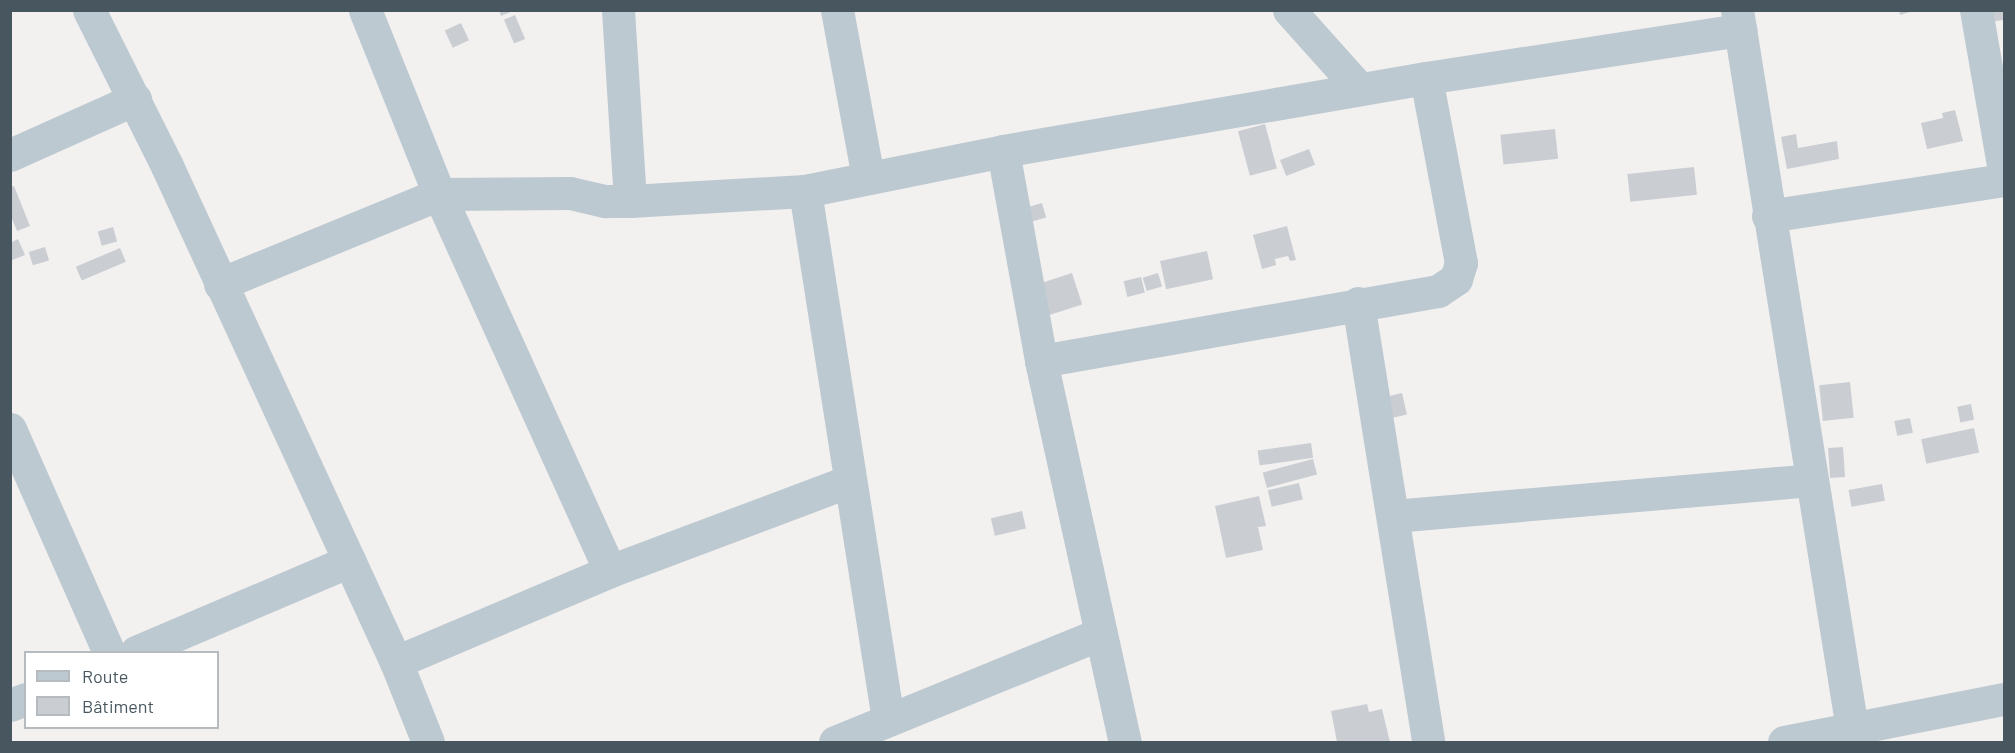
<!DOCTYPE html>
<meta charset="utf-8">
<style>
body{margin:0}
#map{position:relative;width:2015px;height:753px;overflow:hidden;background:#f3f0f0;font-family:Barlow,sans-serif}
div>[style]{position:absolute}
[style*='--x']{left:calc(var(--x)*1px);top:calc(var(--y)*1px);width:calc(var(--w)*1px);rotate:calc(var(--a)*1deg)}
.building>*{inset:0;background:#caced3;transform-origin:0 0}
.minor>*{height:33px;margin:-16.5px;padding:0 16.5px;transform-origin:16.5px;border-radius:16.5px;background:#bdc9d0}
span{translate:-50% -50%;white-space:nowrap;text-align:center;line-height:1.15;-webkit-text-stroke:4.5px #fff;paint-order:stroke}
.frame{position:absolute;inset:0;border:12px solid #47565f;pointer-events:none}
.legend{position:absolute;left:24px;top:651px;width:195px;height:78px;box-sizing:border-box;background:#fff;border:2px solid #b5bbbf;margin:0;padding:8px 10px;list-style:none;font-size:18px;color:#47565f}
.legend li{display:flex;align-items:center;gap:12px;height:30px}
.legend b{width:30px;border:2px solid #b5bbbf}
</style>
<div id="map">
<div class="building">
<div style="clip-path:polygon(499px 10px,513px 10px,513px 11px,501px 16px)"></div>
<div style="clip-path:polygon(1899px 10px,1913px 10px,1913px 11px,1900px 15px)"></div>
<div style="clip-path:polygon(1986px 10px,2004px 10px,2004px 20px,1987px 22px)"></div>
<div style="left:515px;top:15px;width:26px;height:12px;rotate:67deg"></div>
<div style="left:461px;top:23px;width:19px;height:18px;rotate:65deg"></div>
<div style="clip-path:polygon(1955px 110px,1963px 141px,1927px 149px,1921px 123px,1943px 118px,1942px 113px)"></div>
<div style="left:1265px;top:124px;width:46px;height:28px;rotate:75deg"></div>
<div style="left:1555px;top:129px;width:30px;height:55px;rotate:84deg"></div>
<div style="clip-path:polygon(1796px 134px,1798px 148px,1837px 141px,1839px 159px,1787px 169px,1781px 137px)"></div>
<div style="left:1309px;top:149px;width:17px;height:31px;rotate:69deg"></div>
<div style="left:1694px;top:167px;width:28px;height:67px;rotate:84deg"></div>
<div style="clip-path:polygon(14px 186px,30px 226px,17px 231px,10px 214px,10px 187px)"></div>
<div style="left:1042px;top:203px;width:15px;height:28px;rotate:74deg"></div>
<div style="clip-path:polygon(1287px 226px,1296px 260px,1290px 261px,1288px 256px,1275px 259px,1276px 265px,1262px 269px,1253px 235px)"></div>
<div style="left:113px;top:227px;width:15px;height:16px;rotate:74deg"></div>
<div style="clip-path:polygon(18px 239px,25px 255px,10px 261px,10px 243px)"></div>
<div style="left:45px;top:247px;width:14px;height:17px;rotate:73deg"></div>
<div style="left:120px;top:248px;width:15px;height:48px;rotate:67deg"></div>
<div style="left:1207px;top:251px;width:29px;height:48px;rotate:78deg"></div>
<div style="left:1072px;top:273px;width:33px;height:46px;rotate:72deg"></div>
<div style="left:1158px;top:273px;width:14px;height:16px;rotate:73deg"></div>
<div style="left:1141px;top:277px;width:16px;height:18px;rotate:76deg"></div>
<div style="left:1850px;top:382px;width:36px;height:31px;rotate:84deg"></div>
<div style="left:1402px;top:393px;width:22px;height:22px;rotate:77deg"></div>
<div style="left:1971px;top:404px;width:16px;height:14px;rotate:79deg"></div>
<div style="left:1910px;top:418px;width:15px;height:16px;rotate:79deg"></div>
<div style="left:1974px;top:428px;width:25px;height:54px;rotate:78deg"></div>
<div style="left:1311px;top:443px;width:15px;height:54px;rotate:82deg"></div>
<div style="left:1843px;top:447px;width:30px;height:15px;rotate:86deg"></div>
<div style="left:1313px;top:459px;width:16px;height:52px;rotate:75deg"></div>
<div style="left:1299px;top:483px;width:17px;height:32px;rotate:77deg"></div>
<div style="left:1882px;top:484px;width:17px;height:34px;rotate:80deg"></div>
<div style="clip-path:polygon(1259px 496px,1266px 526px,1258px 527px,1263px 550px,1226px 558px,1215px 506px)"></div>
<div style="left:1022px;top:511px;width:18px;height:32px;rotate:77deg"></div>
<div style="clip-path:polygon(1367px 704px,1369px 712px,1382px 709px,1390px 742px,1337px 742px,1331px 711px)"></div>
</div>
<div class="minor">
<div style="--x:89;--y:10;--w:174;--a:63.4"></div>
<div style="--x:167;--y:166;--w:546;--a:65.22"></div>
<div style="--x:396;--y:662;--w:86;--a:68.2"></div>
<div style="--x:365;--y:10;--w:198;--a:68.1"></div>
<div style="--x:439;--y:194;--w:414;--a:65.6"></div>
<div style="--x:618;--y:10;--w:191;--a:86.4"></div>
<div style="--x:630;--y:201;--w:175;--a:-3.3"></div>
<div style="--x:805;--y:191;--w:202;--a:-11.4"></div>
<div style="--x:1003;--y:151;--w:429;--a:-9.8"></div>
<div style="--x:1426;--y:78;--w:318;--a:-8.7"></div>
<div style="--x:837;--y:10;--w:170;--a:79.5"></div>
<div style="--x:1289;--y:10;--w:106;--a:48.1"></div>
<div style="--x:1737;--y:10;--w:728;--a:80.91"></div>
<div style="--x:1976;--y:10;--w:163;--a:80.1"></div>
<div style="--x:1003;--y:151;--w:213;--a:79.7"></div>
<div style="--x:1041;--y:361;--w:390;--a:77.6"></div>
<div style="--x:10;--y:155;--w:137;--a:-24.1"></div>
<div style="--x:805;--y:191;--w:535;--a:81.08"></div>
<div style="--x:1768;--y:216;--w:239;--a:-8.7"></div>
<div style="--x:220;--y:284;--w:237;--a:-22.3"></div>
<div style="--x:439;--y:194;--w:131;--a:-0.4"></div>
<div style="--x:570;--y:193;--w:37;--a:13"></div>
<div style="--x:606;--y:201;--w:24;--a:0"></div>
<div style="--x:1358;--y:303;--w:445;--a:80.9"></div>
<div style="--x:1041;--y:361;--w:403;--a:-10"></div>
<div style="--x:1438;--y:291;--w:22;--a:-34"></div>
<div style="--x:1456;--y:279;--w:17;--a:-73"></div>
<div style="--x:1461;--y:263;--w:188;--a:-100.7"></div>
<div style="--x:10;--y:429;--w:244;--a:66.1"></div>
<div style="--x:1393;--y:516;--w:420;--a:-4.9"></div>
<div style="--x:136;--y:652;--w:232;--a:-23.1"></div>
<div style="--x:396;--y:662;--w:233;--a:-23"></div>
<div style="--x:610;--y:571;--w:256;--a:-20.6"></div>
<div style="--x:10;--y:705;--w:17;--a:-21"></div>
<div style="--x:835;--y:742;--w:286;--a:-22.2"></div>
<div style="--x:1784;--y:742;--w:224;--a:-11.1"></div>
</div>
<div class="frame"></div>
<ul class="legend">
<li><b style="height:8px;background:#bdc9d0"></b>Route</li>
<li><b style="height:16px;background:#caced3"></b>Bâtiment</li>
</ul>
</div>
